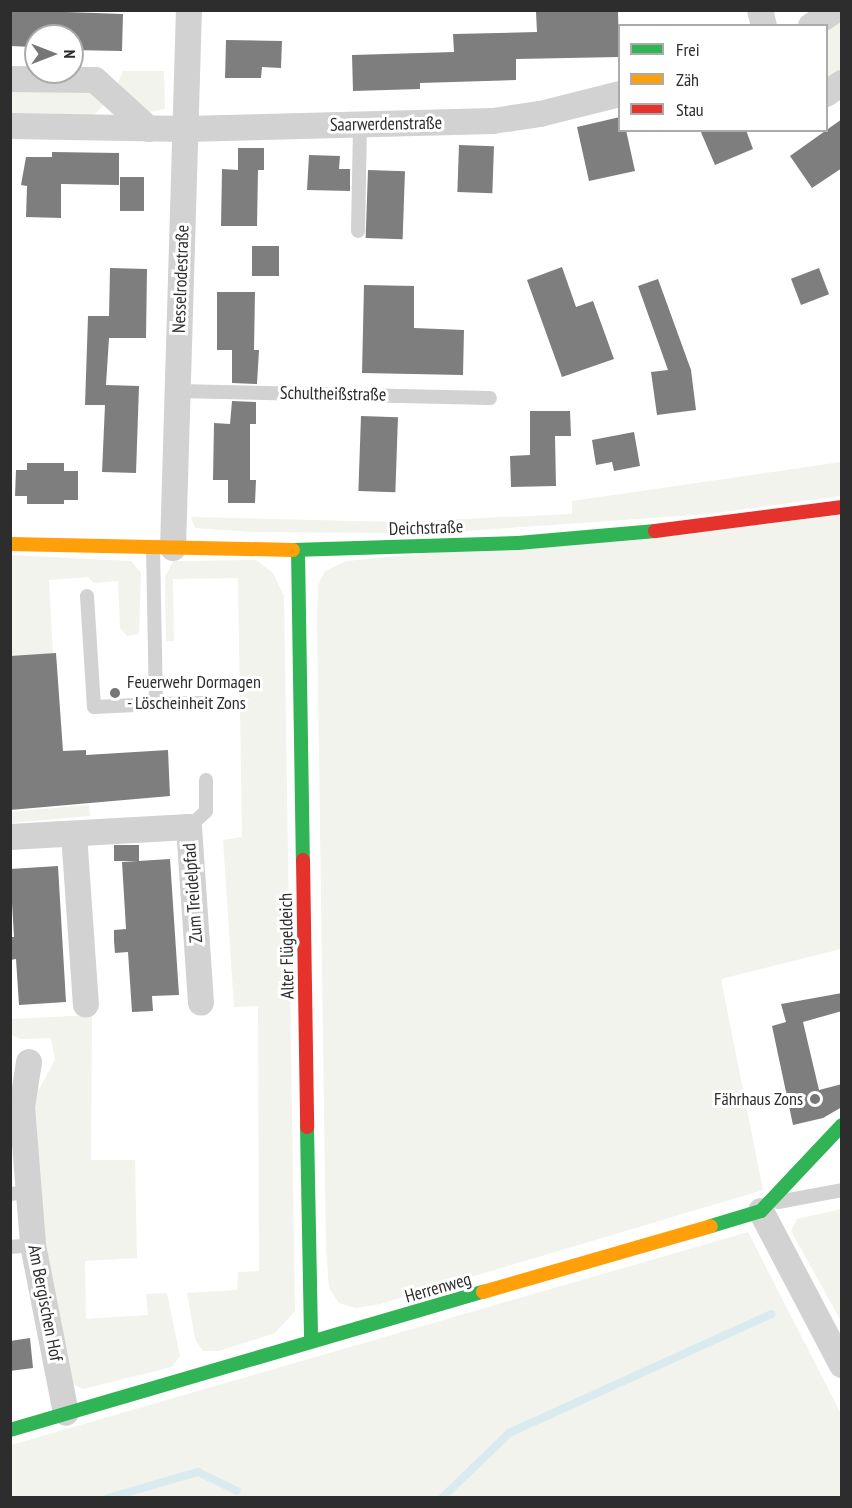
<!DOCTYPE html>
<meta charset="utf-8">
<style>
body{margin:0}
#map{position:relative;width:852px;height:1508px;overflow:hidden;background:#fff;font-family:"PT Sans Narrow",sans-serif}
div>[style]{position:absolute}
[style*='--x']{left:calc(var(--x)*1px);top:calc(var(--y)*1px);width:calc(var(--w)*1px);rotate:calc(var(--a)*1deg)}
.green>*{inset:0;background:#f1f3ec;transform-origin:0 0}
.stream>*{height:8px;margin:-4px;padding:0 4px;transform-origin:4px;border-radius:4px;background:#d9ebef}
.building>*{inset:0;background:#7e7e7e;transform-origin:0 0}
.lane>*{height:14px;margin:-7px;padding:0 7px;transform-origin:7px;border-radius:7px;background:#d2d2d2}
.street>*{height:26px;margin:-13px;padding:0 13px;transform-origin:13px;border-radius:13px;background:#d2d2d2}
.fast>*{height:14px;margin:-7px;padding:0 7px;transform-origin:7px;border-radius:7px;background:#30b455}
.slow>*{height:14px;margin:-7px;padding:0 7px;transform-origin:7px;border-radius:7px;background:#ff9f0a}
.jam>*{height:14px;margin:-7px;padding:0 7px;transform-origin:7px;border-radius:7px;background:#e5322d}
.dots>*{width:16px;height:16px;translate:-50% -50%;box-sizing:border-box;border:3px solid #fff;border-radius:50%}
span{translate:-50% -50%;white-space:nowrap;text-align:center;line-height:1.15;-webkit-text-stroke:6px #fff;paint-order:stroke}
.street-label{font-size:18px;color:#2d2d2d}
.poi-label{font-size:18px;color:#2d2d2d}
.left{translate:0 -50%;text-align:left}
.right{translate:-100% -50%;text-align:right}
.frame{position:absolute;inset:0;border:12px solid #2d2d2d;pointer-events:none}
.legend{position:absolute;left:618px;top:24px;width:210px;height:108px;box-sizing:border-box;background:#fff;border:2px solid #ababab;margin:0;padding:8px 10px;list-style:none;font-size:18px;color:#2d2d2d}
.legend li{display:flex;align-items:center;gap:12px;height:30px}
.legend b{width:30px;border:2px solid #ababab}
.north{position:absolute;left:24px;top:24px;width:60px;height:60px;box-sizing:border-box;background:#fff;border:2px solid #ababab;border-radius:50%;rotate:90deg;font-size:16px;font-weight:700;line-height:24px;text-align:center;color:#2d2d2d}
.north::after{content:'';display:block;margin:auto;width:21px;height:27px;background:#767676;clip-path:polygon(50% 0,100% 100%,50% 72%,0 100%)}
</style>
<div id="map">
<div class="green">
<div style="clip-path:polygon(841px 20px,841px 69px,827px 80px,826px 29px)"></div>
<div style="clip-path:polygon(123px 71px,164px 71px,165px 109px,144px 113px,116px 88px)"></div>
<div style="clip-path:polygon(11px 85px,100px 93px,103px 106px,94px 115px,11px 114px)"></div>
<div style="clip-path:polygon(841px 462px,841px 496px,708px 514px,409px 535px,408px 525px,420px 521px,572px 514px,572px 501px)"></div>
<div style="clip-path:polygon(841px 514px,841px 949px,721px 979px,763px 1190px,380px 1304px,356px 1308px,339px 1303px,329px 1288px,326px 1248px,317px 618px,318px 585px,325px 571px,347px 561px)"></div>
<div style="clip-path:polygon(191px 517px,396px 522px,394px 533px,251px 532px,195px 528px)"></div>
<div style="clip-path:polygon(11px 555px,131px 561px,141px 573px,139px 634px,127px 636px,120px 628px,118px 581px,94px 583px,88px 577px,49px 580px,53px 654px,11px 656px)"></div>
<div style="clip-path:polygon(256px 560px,273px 573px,284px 596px,295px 1311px,275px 1333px,219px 1351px,203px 1351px,195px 1339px,187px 1293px,237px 1290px,238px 1272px,259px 1271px,258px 1006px,234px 1007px,223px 840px,242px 837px,238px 578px,173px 579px,174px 641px,166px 641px,165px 577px,173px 561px)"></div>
<div style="left:89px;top:805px;width:11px;height:78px;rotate:85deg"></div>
<div style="clip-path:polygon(92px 1015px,91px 1160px,135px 1160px,137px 1258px,85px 1261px,86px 1319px,148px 1315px,146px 1294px,167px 1293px,180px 1356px,172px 1367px,83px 1389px,72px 1384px,47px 1284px,28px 1109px,55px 1060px,51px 1038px,21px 1039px,11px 1035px,10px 1019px)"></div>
<div style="clip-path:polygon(841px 1209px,842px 1209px,841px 1321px,791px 1231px,797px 1219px)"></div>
<div style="clip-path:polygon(748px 1232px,841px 1414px,841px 1497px,11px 1498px,11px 1445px)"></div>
</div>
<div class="stream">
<div style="--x:108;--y:1498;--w:94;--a:-16.1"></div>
<div style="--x:198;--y:1472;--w:43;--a:26"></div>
<div style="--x:442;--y:1498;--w:93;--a:-44.1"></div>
<div style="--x:509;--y:1433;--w:288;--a:-24.4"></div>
</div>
<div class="building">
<div style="clip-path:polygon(10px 10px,123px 14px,122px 51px,72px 50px,72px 36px,33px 36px,33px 47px,10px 46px)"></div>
<div style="clip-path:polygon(618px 10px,619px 57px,516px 59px,516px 80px,420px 83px,420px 89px,353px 91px,352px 55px,454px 52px,453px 34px,537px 32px,536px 12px)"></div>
<div style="clip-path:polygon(226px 40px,282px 41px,281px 68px,262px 67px,261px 78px,225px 78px)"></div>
<div style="clip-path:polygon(620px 117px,620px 130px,626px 130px,635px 171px,589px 181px,577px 127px)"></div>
<div style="clip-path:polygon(842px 119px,842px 168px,812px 188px,790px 156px)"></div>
<div style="clip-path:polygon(700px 130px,746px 130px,753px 149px,715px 165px)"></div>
<div style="left:459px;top:145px;width:35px;height:47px;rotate:2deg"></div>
<div style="clip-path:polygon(238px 148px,264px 148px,264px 170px,258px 170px,257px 226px,221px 226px,222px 169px,238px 170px)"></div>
<div style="clip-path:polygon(52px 152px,119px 153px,119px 185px,61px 184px,61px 218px,26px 217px,27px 186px,21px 185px,26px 157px,52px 157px)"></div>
<div style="clip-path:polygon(309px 155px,340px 156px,339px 169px,350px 169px,350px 191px,307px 190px)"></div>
<div style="left:368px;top:170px;width:37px;height:68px;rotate:2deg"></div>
<div style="left:120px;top:177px;width:24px;height:34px"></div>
<div style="left:252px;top:246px;width:27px;height:30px"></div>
<div style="clip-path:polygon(562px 267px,576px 307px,593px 301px,614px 359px,562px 377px,527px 280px)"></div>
<div style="clip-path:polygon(110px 268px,147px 269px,146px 338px,109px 338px,106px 385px,139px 386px,136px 473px,102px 472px,105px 405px,85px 405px,88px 316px,109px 316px)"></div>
<div style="left:819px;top:268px;width:28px;height:30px;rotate:69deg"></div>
<div style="clip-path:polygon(658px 279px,691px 370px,696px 410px,657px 415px,651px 372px,668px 370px,638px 286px)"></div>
<div style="clip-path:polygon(364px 285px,414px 286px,414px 328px,464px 330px,463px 375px,362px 373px)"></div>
<div style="clip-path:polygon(217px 292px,255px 292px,254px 350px,259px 350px,257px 384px,232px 383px,232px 350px,217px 350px)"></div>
<div style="clip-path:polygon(232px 401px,256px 402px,256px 424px,250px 424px,250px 480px,256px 480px,255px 503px,228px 503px,228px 480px,213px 480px,214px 423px,230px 424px)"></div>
<div style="clip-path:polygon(530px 411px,570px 411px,571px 436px,555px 436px,556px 486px,511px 487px,510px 456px,530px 455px)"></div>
<div style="left:361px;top:416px;width:37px;height:75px;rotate:2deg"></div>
<div style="clip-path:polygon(634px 432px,640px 466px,614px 471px,612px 462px,596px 465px,592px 440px)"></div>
<div style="clip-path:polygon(27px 463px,64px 463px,64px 471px,78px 471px,78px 500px,64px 500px,64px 504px,27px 504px,27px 496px,15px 496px,16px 470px,27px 470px)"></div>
<div style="clip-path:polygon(56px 653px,63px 751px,86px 750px,86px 755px,168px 750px,170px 796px,10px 810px,10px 656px)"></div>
<div style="left:139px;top:845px;width:16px;height:25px;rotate:90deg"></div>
<div style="clip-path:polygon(170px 859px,179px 995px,152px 996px,153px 1011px,132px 1012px,128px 952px,115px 953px,114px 941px,114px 930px,126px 929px,122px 862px)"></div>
<div style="clip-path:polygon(58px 866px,66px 1002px,19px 1005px,16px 959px,10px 960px,10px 937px,14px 937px,10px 869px)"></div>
<div style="clip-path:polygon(842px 993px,842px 1011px,803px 1022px,819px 1090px,842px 1084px,842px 1107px,823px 1118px,793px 1125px,772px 1026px,786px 1022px,781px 1004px)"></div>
<div style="clip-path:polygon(30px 1338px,33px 1368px,10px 1371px,10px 1341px)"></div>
</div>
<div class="lane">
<div style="--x:358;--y:231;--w:106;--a:-88.9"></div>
<div style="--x:177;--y:391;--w:313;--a:1.3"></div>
<div style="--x:153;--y:548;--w:156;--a:88.9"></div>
<div style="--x:156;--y:704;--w:49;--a:-1.2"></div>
<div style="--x:87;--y:596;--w:111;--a:86.4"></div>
<div style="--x:94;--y:707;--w:62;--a:-2.8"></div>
<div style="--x:189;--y:827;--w:23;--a:-43"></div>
<div style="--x:206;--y:811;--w:31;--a:-90"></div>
<div style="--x:10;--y:1194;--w:19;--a:-6"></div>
<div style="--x:778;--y:1202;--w:65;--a:-10.6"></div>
<div style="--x:10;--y:1247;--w:23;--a:-5"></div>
</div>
<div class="street">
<div style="--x:760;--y:10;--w:16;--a:76"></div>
<div style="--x:811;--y:26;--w:30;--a:-33"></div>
<div style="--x:10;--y:79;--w:85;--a:0.7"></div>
<div style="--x:95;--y:80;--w:73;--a:42.2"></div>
<div style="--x:826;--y:94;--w:19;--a:-35"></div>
<div style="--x:10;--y:126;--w:175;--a:1"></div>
<div style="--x:185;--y:129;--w:308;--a:-1.5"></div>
<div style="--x:493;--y:121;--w:48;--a:-8.5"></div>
<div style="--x:540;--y:114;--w:82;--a:-14"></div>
<div style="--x:173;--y:548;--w:538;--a:-88.3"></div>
<div style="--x:74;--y:834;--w:171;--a:86"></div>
<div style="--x:10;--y:837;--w:179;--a:-3.2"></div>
<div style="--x:189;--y:827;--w:176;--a:86.1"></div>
<div style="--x:29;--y:1062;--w:46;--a:98.8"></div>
<div style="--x:22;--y:1107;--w:138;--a:85.4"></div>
<div style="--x:33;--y:1245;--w:171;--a:78.9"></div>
<div style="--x:761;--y:1211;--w:174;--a:62.3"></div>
</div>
<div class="fast">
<div style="--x:293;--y:550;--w:225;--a:-1.8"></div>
<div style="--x:518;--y:543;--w:138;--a:-5"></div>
<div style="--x:298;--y:550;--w:310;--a:89.1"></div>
<div style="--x:307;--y:1127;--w:214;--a:88.9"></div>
<div style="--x:711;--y:1226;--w:52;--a:-16.7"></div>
<div style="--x:761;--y:1211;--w:118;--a:-46.7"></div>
<div style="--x:10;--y:1430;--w:493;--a:-16.3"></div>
</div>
<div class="slow">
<div style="--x:10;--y:544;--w:283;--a:1.2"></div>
<div style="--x:483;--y:1292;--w:237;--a:-16.1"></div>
</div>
<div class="jam">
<div style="--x:655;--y:531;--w:189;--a:-7.3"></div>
<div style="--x:303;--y:860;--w:267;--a:89.1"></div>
</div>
<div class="dots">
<div style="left:115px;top:693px;background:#767676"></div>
<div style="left:815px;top:1099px;background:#767676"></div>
</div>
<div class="street-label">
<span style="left:386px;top:124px;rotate:-1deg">Saarwerdenstraße</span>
<span style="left:181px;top:279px;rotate:-88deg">Nesselrodestraße</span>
<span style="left:333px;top:394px;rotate:1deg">Schultheißstraße</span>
<span style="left:426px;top:528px;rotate:-2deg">Deichstraße</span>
<span style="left:193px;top:893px;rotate:-94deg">Zum Treidelpfad</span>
<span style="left:287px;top:946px;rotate:-91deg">Alter Flügeldeich</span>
<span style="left:438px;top:1288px;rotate:-16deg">Herrenweg</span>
<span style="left:45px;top:1303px;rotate:79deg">Am Bergischen Hof</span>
</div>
<div class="poi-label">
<span class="left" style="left:127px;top:693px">Feuerwehr Dormagen<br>- Löscheinheit Zons</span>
<span class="right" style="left:803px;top:1099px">Fährhaus Zons</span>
</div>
<div class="frame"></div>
<ul class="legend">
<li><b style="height:8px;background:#30b455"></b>Frei</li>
<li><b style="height:8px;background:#ff9f0a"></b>Zäh</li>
<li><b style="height:8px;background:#e5322d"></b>Stau</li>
</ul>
<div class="north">N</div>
</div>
